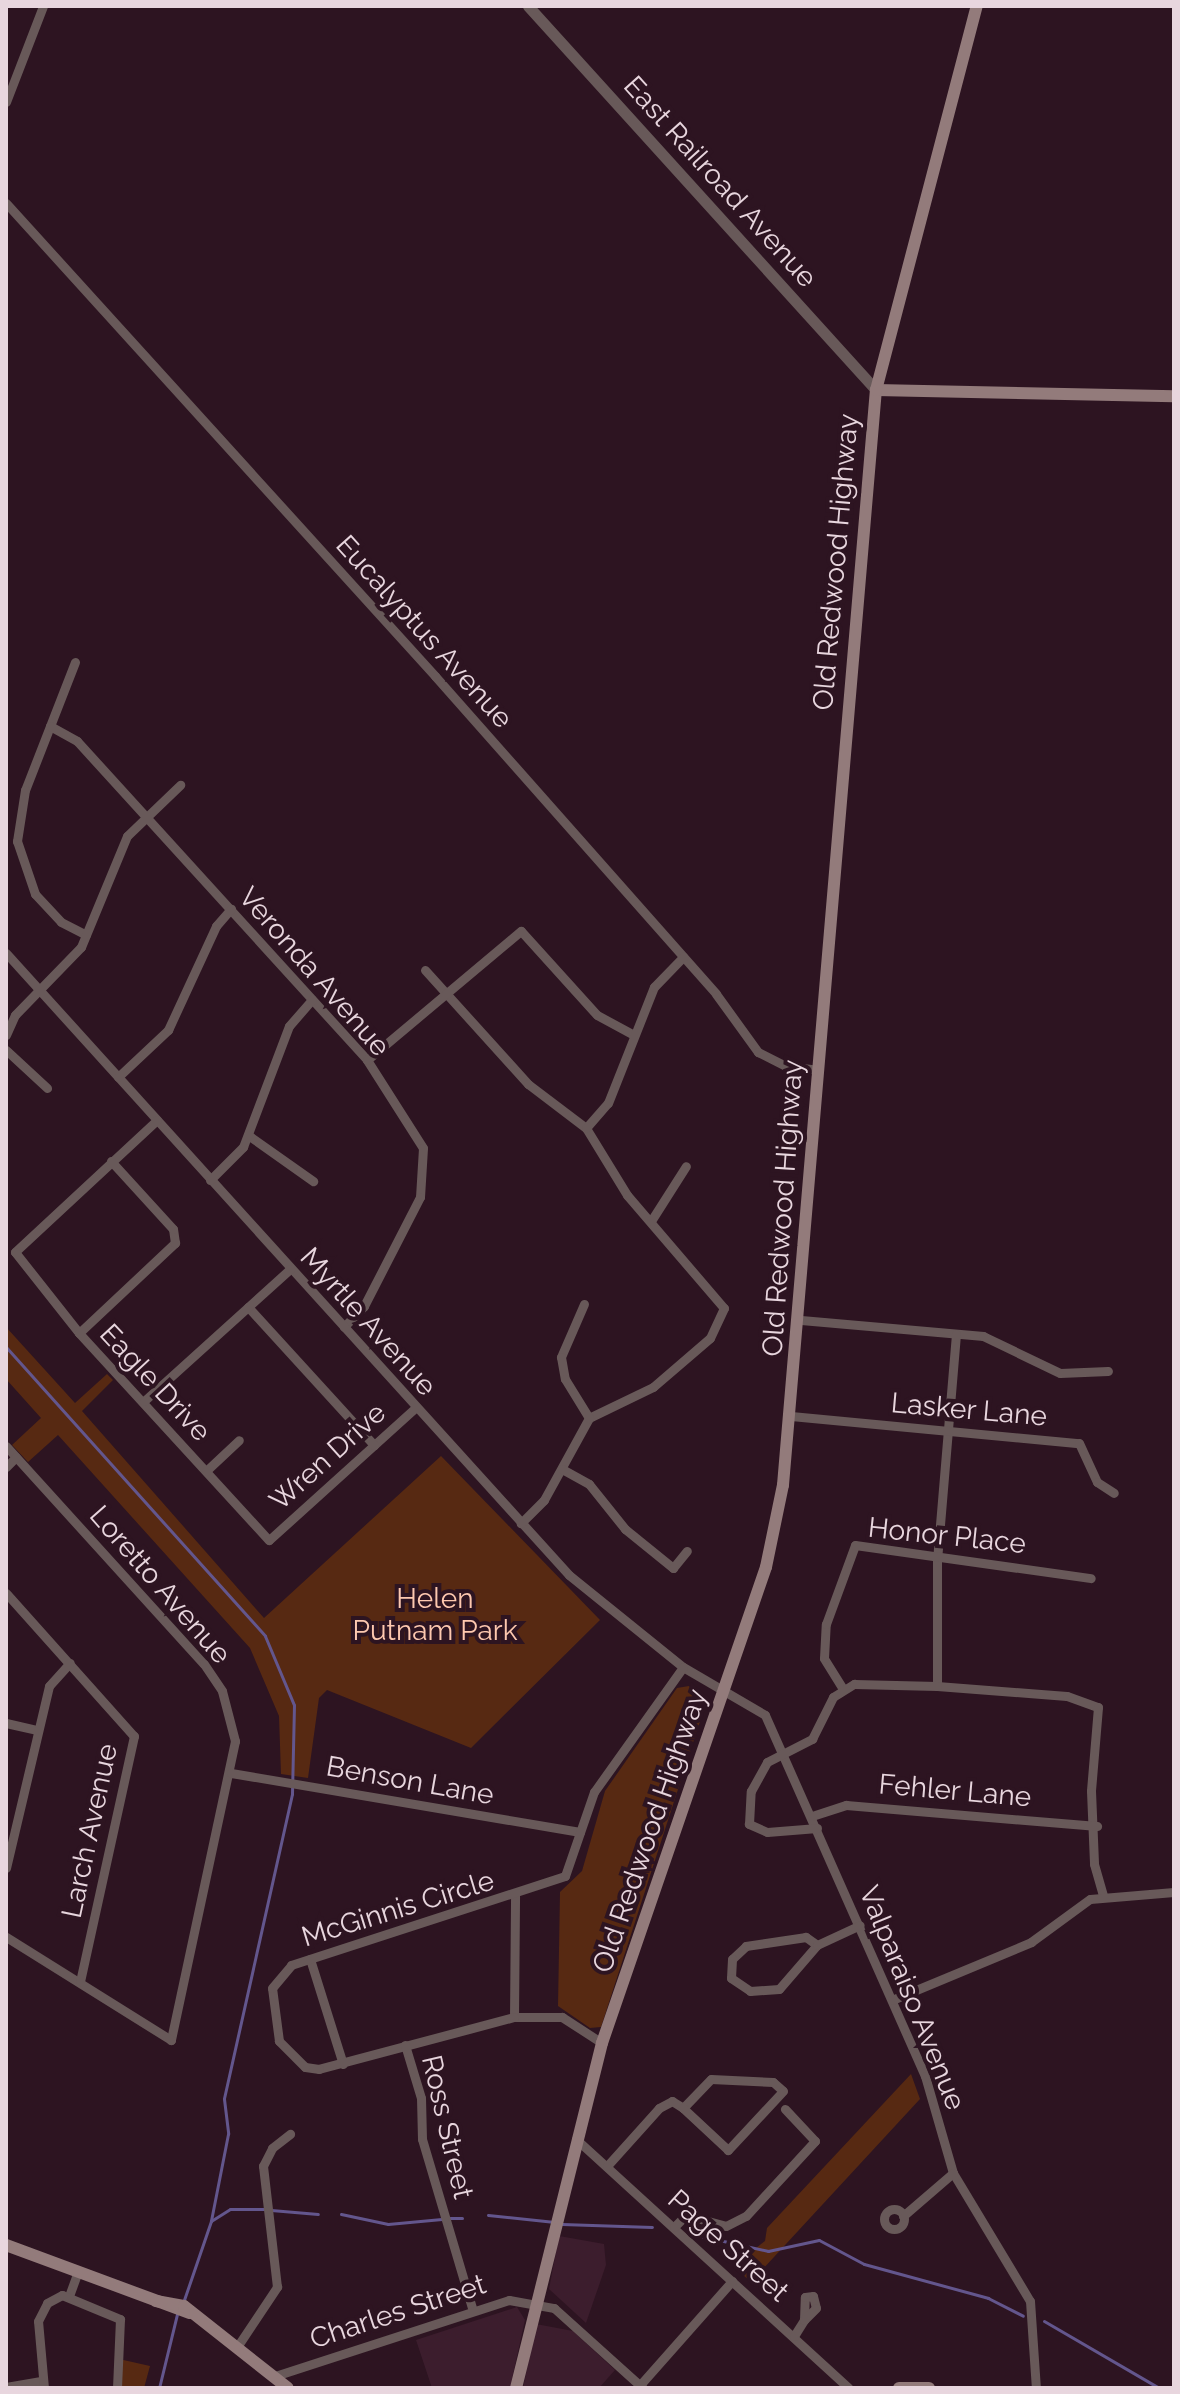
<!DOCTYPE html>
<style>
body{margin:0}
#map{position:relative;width:1180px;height:2394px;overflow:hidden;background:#2d1421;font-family:Raleway,sans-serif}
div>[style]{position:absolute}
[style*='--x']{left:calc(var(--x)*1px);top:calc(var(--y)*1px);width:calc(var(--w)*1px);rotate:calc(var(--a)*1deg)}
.built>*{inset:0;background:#3c1d2d}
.green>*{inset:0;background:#572912}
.stream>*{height:3px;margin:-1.5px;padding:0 1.5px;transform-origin:1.5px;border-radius:1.5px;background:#63568d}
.minor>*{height:9px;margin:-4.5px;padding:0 4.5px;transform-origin:4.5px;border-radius:4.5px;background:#685959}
.minor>.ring{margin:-4.5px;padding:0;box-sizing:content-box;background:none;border:9px solid #685959;border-radius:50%}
.tertiary>*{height:11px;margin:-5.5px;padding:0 5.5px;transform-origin:5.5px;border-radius:5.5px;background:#685959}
.secondary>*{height:12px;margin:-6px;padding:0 6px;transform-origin:6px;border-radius:6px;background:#937b7b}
span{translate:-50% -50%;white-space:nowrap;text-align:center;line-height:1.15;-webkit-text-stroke:8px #2d1421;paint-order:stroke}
.street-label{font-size:28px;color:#e8d6de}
.park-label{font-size:28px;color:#fdc8af}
.frame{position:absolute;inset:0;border:8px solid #e8d6de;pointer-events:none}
</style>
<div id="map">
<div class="built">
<div style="clip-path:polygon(559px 2236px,604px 2244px,606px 2265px,586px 2323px,549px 2289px)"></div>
<div style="clip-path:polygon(517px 2307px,525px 2320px,510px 2388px,432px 2388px,416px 2340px)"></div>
<div style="clip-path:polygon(536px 2324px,573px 2331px,615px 2370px,599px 2388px,523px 2388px)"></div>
</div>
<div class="green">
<div style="clip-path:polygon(6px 1327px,75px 1403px,107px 1374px,113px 1380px,82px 1411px,264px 1618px,441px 1456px,600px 1620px,471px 1748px,327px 1690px,319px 1698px,308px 1778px,281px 1774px,279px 1716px,250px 1648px,58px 1435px,28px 1462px,12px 1445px,41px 1418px,6px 1379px)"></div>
<div style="clip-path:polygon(689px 1686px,705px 1706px,601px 2027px,590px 2028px,558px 2006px,560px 1892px,582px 1871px,605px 1791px,677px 1688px)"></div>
<div style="clip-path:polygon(911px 2074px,920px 2099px,751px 2282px,733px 2266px,765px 2241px,767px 2228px)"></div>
<div style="clip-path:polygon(119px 2359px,150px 2366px,144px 2388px,122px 2388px)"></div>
</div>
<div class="stream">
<div style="--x:6;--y:1347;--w:388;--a:48.1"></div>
<div style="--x:265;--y:1636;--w:75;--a:67.2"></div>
<div style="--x:294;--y:1705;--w:89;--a:91.3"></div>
<div style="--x:292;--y:1794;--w:312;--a:102.6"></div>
<div style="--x:224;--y:2099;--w:35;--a:83"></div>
<div style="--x:228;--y:2134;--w:89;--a:101.1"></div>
<div style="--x:211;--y:2221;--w:83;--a:108.9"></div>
<div style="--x:271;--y:2210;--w:47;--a:4.9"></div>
<div style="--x:341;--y:2214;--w:48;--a:12"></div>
<div style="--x:388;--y:2224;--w:54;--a:-5.3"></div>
<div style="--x:488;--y:2215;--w:67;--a:6"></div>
<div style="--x:450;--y:2218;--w:12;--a:0"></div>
<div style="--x:211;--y:2221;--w:22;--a:-32"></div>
<div style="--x:230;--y:2209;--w:34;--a:0"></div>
<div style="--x:562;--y:2224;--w:90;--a:1.9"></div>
<div style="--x:701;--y:2236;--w:69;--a:12.6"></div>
<div style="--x:768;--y:2251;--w:52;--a:-12.2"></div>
<div style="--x:819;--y:2240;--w:51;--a:28.1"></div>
<div style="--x:864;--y:2264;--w:129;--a:15.3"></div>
<div style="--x:988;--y:2298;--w:39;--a:27"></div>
<div style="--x:1044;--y:2321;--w:133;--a:30.2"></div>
<div style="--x:159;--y:2388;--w:76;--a:-76.3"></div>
</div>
<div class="minor">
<div style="--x:6;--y:102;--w:103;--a:-68.9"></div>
<div style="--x:6;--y:203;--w:639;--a:47.79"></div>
<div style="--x:435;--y:676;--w:424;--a:48.5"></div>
<div style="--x:716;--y:994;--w:72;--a:54.1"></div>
<div style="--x:758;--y:1052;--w:31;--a:27"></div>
<div style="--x:786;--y:1066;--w:31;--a:7"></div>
<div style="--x:75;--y:662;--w:137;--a:111.3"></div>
<div style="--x:25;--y:790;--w:52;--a:98.9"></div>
<div style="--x:17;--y:841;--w:56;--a:71.2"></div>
<div style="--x:35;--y:894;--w:38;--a:47"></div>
<div style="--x:61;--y:922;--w:28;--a:27"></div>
<div style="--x:50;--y:726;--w:31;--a:29"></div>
<div style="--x:77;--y:741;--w:431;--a:47.7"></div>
<div style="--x:367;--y:1060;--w:104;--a:57.5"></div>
<div style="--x:423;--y:1148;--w:49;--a:93.5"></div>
<div style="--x:420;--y:1197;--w:123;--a:117.2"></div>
<div style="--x:364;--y:1306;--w:29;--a:134"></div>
<div style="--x:6;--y:953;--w:839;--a:47.85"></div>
<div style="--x:569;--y:1575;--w:146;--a:38.9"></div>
<div style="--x:683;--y:1667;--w:95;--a:30.3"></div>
<div style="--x:765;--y:1715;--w:395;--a:66.1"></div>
<div style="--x:925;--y:2076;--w:101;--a:73.9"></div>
<div style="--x:953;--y:2173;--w:149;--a:59"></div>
<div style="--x:1030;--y:2301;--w:87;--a:86.1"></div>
<div style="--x:425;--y:970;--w:154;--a:47.9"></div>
<div style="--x:528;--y:1084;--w:73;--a:37.2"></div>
<div style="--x:586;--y:1128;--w:79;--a:58.5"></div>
<div style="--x:627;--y:1195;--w:149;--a:49.4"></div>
<div style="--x:724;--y:1308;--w:33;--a:115"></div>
<div style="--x:710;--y:1338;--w:75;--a:139.3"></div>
<div style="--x:653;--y:1387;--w:71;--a:154.2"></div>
<div style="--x:589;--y:1418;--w:94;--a:118.8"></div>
<div style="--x:544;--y:1500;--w:33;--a:135"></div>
<div style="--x:6;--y:1035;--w:22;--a:-66"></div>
<div style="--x:15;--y:1015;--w:95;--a:-45.9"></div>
<div style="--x:81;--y:947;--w:120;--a:-67.5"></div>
<div style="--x:127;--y:836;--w:74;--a:-43.9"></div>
<div style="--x:6;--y:1050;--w:56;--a:42.8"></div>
<div style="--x:367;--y:1060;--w:201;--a:-40"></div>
<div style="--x:521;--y:931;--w:113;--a:47.9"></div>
<div style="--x:597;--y:1015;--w:42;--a:28.4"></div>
<div style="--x:118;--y:1077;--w:69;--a:-43.2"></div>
<div style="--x:168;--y:1030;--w:115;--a:-65.2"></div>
<div style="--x:216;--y:926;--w:23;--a:-49"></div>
<div style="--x:157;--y:1120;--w:194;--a:137.1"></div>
<div style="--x:15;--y:1252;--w:103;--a:51.7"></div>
<div style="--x:79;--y:1333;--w:281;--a:47.5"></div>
<div style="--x:269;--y:1540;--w:198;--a:-42.1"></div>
<div style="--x:586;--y:1128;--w:33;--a:-49"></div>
<div style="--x:608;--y:1103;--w:125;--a:-68.4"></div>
<div style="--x:654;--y:987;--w:42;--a:-46"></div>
<div style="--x:248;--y:1135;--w:80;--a:35.3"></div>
<div style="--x:210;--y:1180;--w:47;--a:-45"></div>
<div style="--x:243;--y:1147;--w:129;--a:-69.2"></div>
<div style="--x:289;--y:1026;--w:35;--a:-49"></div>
<div style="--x:651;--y:1221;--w:65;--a:-57.5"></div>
<div style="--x:584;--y:1304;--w:58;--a:113.5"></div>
<div style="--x:561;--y:1357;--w:22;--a:80"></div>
<div style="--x:565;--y:1379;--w:46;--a:58.4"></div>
<div style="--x:248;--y:1307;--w:187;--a:47.6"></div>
<div style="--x:801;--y:1320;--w:183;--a:5"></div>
<div style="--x:983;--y:1336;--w:85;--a:25.7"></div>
<div style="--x:1060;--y:1373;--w:48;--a:-2.4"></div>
<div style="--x:79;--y:1333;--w:132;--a:-43.2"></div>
<div style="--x:175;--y:1243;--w:14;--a:-98"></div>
<div style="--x:173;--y:1229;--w:92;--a:-132.4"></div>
<div style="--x:956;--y:1334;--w:226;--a:94.8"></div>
<div style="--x:937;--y:1559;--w:127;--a:90"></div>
<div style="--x:937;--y:1686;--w:130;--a:4.4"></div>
<div style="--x:1067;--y:1696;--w:33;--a:20"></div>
<div style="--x:1098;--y:1707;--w:84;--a:94.8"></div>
<div style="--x:1091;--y:1791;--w:73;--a:87.6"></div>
<div style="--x:1094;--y:1864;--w:32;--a:74"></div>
<div style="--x:144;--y:1401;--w:197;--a:-42.1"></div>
<div style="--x:791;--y:1416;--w:289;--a:5.4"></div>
<div style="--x:1079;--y:1443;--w:43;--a:65.2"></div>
<div style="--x:1097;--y:1482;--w:20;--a:33"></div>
<div style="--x:6;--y:1446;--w:294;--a:47.8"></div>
<div style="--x:204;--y:1664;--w:32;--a:56"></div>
<div style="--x:222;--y:1691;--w:52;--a:75.4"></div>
<div style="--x:235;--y:1741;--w:306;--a:102.1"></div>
<div style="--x:171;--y:2040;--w:195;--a:-148"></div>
<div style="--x:6;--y:1467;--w:14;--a:-45"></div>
<div style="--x:562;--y:1469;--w:31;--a:29"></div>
<div style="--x:589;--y:1484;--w:58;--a:51.3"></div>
<div style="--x:625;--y:1529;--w:62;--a:39.1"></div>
<div style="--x:673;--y:1568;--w:22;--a:-51"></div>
<div style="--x:206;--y:1471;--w:45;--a:-43.2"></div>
<div style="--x:6;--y:1593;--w:192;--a:48.2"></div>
<div style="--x:134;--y:1736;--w:251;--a:102.4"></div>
<div style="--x:843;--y:1689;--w:36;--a:-122"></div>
<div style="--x:824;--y:1658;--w:34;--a:-87"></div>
<div style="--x:826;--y:1624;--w:84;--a:-69.8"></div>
<div style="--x:855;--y:1545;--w:238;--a:8"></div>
<div style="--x:6;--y:1723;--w:31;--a:13"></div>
<div style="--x:231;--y:1773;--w:354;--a:9.6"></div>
<div style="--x:812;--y:1816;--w:36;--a:-18"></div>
<div style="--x:846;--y:1805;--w:252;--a:4.8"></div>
<div style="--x:817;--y:1828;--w:50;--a:175.4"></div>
<div style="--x:767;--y:1832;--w:20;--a:-156"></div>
<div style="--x:749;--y:1824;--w:33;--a:-87"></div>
<div style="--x:751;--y:1791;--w:33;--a:-61"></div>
<div style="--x:767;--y:1762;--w:51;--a:-27.1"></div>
<div style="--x:812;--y:1739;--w:47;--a:-63.4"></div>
<div style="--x:833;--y:1697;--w:25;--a:-32"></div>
<div style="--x:854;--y:1684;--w:83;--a:1.4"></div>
<div style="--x:6;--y:1868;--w:187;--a:-76.7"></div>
<div style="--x:49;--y:1686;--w:31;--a:-48"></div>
<div style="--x:817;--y:1945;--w:14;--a:-144"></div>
<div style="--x:806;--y:1937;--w:61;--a:171.5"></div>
<div style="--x:746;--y:1946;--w:19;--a:137"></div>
<div style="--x:732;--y:1959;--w:19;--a:93"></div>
<div style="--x:731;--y:1978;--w:23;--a:34"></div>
<div style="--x:750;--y:1991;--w:29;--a:-4"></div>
<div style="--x:779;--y:1989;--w:58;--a:-49.2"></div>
<div style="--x:817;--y:1945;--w:47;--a:-24.9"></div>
<div style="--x:310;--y:1959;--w:110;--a:72.6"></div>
<div style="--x:892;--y:2000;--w:151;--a:-22.6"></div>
<div style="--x:1031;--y:1942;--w:73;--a:-36.1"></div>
<div style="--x:1090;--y:1899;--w:84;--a:-4.8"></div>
<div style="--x:514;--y:2017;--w:122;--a:-89.5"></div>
<div style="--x:602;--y:2043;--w:48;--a:-147"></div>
<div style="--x:562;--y:2017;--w:48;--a:180"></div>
<div style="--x:514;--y:2017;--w:202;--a:165.1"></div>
<div style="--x:319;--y:2069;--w:14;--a:-172"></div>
<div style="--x:305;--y:2067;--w:37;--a:-135"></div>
<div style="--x:279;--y:2041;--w:53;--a:-97.5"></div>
<div style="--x:272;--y:1988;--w:30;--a:-50"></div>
<div style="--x:291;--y:1965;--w:288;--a:-18"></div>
<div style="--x:565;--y:1876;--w:89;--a:-71"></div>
<div style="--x:594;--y:1792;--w:153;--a:-54.5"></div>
<div style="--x:405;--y:2045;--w:55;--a:73.2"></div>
<div style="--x:421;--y:2098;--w:41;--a:88.6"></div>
<div style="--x:422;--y:2139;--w:179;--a:73.5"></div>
<div style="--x:576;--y:2139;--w:369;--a:42.4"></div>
<div style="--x:607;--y:2166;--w:78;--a:-48.1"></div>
<div style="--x:659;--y:2108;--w:15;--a:-28"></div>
<div style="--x:672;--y:2101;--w:13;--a:32"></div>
<div style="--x:683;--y:2108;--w:40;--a:-46"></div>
<div style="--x:711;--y:2079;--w:62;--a:2.8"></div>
<div style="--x:773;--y:2082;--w:13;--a:42"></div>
<div style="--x:783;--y:2091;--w:81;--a:133"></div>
<div style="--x:728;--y:2150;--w:62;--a:-137"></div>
<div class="ring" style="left:884px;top:2209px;width:11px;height:11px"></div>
<div style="--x:903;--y:2216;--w:66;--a:-40.7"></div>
<div style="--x:674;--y:2227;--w:17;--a:-45"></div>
<div style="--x:686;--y:2215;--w:41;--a:15.4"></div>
<div style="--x:726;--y:2226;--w:22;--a:-27"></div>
<div style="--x:746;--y:2216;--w:102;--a:-47.4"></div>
<div style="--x:815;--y:2141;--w:44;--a:-133.2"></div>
<div style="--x:69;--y:2296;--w:27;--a:-70"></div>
<div style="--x:794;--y:2336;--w:19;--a:-58"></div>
<div style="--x:804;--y:2320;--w:23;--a:-88"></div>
<div style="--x:805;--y:2297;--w:8;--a:-7"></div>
<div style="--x:813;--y:2296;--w:12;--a:76"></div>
<div style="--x:816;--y:2308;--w:17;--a:135"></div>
<div style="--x:239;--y:2344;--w:69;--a:-56.3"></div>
<div style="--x:277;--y:2287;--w:122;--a:-96.6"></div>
<div style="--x:263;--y:2166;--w:20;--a:-63"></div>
<div style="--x:272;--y:2148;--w:23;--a:-38"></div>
<div style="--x:275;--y:2376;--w:246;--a:-18"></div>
<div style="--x:509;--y:2300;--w:46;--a:10.1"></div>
<div style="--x:554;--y:2308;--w:120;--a:42"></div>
<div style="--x:640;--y:2385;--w:139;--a:-48.5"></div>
<div style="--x:6;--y:2387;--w:34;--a:-10"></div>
<div style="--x:44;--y:2388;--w:67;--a:-95.1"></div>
<div style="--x:38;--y:2321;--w:20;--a:-63"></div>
<div style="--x:47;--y:2303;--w:17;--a:-28"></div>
<div style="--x:62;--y:2295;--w:63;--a:22.5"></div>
<div style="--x:120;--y:2319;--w:69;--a:92.5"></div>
</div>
<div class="tertiary">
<div style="--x:528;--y:6;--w:518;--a:47.82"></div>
</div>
<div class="secondary">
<div style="--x:876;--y:390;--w:298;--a:1.2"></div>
<div style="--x:6;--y:2245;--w:196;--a:20.3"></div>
<div style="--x:156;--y:2301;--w:28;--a:10"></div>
<div style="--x:184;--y:2306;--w:132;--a:38.3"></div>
<div style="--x:516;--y:2388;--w:356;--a:-76"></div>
<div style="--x:602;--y:2043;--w:503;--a:-70.99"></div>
<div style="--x:766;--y:1567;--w:84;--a:-78.3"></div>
<div style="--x:783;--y:1485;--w:1099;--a:-85.15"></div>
<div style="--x:876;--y:390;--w:397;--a:-75.3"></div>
<div style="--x:899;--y:2388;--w:30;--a:0"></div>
</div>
<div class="street-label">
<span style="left:720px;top:182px;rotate:48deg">East Railroad Avenue</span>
<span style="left:836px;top:562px;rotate:-85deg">Old Redwood Highway</span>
<span style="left:424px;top:632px;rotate:48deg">Eucalyptus Avenue</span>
<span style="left:314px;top:972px;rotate:49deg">Veronda Avenue</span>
<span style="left:783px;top:1208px;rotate:-86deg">Old Redwood Highway</span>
<span style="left:368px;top:1322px;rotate:48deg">Myrtle Avenue</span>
<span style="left:155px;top:1383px;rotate:47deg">Eagle Drive</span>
<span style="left:969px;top:1410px;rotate:5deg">Lasker Lane</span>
<span style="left:328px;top:1457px;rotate:-42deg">Wren Drive</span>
<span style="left:947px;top:1536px;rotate:6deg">Honor Place</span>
<span style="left:160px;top:1585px;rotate:49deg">Loretto Avenue</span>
<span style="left:410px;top:1781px;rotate:10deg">Benson Lane</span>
<span style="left:955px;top:1791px;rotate:5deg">Fehler Lane</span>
<span style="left:90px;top:1831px;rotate:-78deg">Larch Avenue</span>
<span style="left:650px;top:1831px;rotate:-71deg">Old Redwood Highway</span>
<span style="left:398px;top:1909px;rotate:-17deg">McGinnis Circle</span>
<span style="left:912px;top:1998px;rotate:68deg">Valparaiso Avenue</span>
<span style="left:447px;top:2127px;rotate:77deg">Ross Street</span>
<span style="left:728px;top:2246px;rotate:42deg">Page Street</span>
<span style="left:398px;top:2312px;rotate:-18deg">Charles Street</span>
</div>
<div class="park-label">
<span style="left:435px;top:1615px">Helen<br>Putnam Park</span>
</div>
<div class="frame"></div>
</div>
